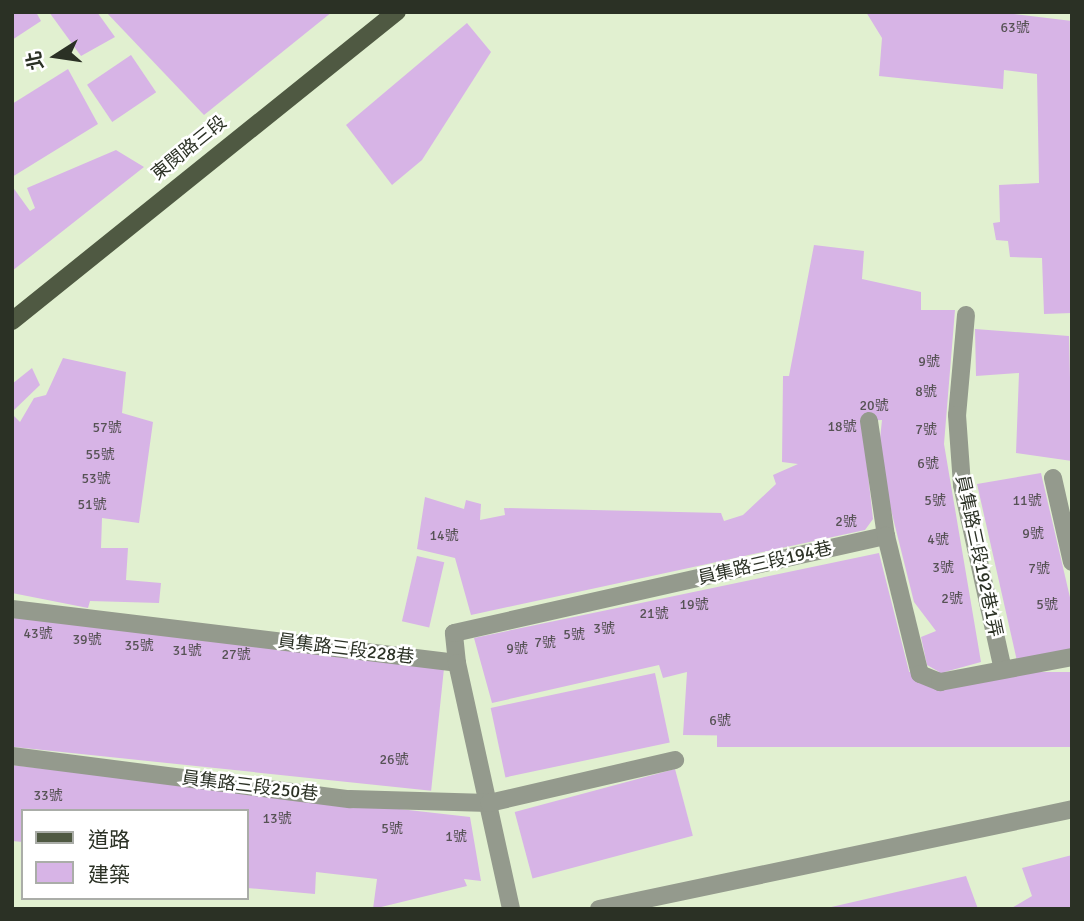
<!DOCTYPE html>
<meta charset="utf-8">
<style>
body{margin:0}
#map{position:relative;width:1084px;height:921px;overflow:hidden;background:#e1f0d0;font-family:Signika,"Noto Sans TC",sans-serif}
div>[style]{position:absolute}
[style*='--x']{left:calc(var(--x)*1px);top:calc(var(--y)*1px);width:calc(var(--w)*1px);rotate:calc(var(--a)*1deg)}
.building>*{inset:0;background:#d7b4e6;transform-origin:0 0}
.minor>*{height:18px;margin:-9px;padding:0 9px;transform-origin:9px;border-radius:9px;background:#949a8d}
.major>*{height:18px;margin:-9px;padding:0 9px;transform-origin:9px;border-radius:9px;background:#4f5942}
span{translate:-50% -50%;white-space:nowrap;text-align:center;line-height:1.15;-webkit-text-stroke:5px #fff;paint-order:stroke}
.number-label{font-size:14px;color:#565255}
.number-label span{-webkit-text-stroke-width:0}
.street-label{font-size:18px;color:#2b3125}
.frame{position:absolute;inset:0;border:14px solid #2b3125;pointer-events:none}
.legend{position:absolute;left:21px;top:809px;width:228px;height:91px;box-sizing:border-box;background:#fff;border:2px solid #aaada8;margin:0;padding:9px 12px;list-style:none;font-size:21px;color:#2b3125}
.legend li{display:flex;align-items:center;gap:14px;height:35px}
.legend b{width:35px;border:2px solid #aaada8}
.north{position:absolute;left:21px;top:21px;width:70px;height:70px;-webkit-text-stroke:5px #fff;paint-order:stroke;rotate:258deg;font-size:19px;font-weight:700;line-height:28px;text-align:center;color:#2b3125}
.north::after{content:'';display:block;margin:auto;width:24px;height:32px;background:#2b3125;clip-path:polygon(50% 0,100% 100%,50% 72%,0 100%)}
</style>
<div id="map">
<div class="building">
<div style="clip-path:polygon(12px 12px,36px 12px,41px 21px,12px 40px)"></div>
<div style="clip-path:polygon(49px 12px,97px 12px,115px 37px,81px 56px)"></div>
<div style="clip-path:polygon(106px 12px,332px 12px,204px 115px)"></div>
<div style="clip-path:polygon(866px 12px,997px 12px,1072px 21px,1072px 313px,1044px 314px,1042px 258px,1010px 257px,1008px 241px,996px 240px,993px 223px,1000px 222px,999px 185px,1039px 183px,1037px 74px,1004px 70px,1003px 89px,879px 76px,882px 38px)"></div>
<div style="clip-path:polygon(467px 23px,491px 52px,422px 160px,392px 185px,346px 125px)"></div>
<div style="left:131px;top:55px;width:45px;height:53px;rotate:56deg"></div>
<div style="clip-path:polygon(68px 69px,98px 124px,12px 177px,12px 104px)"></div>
<div style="clip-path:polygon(116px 150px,144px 167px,12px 271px,12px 186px,30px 211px,35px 208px,27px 188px)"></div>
<div style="clip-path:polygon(814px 245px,864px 251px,862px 279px,921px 292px,921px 310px,955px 310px,944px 444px,981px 662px,941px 673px,927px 665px,921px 637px,936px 631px,914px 602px,878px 458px,882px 420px,862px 421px,873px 519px,865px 530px,471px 615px,455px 558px,417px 549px,425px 497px,464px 509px,466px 500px,481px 504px,480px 520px,505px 515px,504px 508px,721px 513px,724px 521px,743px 515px,776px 484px,773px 475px,798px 464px,782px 462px,783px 376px,789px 376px)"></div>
<div style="clip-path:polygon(975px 329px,1069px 336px,1072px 461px,1016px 453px,1019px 373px,976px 376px)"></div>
<div style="clip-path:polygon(63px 358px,126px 372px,122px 413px,153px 422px,139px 523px,102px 518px,101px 548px,128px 548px,126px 580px,161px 583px,159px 603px,90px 601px,88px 608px,12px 593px,12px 414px,20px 422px,34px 398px,46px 395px)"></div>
<div style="clip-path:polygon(32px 368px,40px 385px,12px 412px,12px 384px)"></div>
<div style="clip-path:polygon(1041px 473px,1072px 606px,1072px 650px,1017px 661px,977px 484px)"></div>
<div style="clip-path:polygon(879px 553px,912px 683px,780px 719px,773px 694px,768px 736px,683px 735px,687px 672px,663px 678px,659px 665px,492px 703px,474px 638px)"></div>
<div style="left:417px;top:556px;width:28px;height:67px;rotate:13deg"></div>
<div style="left:12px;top:617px;width:435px;height:129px;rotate:6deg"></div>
<div style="left:1072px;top:672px;width:75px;height:355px;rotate:90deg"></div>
<div style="left:655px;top:673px;width:71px;height:168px;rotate:78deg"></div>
<div style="clip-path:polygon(12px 765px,470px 817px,481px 881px,464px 879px,467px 886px,373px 909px,377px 879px,316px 872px,315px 894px,247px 888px,247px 811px,23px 811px,23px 842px,12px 841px)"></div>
<div style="left:675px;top:769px;width:69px;height:166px;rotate:75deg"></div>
<div style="clip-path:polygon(1072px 855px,1072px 909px,1010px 909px,1032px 896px,1022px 868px)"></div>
<div style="clip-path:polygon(966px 876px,978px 909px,827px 909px,827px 908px)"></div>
</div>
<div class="minor">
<div style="--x:966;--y:315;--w:100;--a:95.1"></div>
<div style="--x:957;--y:415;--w:70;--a:85.9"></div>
<div style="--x:962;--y:485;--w:189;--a:77.5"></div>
<div style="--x:869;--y:421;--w:116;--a:81.6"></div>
<div style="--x:1053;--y:478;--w:86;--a:77.3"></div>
<div style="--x:12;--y:609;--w:448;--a:6.9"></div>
<div style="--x:457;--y:663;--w:30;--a:-96"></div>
<div style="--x:454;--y:633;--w:443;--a:-12.7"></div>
<div style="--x:886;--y:536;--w:142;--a:76.2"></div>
<div style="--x:920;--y:674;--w:22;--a:22"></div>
<div style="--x:940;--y:682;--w:134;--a:-10.7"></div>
<div style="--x:457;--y:663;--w:252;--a:77.6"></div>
<div style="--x:12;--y:756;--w:341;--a:7.3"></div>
<div style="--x:350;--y:799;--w:139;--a:1.6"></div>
<div style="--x:489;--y:803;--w:191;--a:-13"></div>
<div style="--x:599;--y:909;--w:483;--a:-11.9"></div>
</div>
<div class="major">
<div style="--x:12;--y:321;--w:494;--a:-38.8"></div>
</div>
<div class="number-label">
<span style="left:1015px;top:28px">63號</span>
<span style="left:929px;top:362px">9號</span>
<span style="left:926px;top:392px">8號</span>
<span style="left:874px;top:406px">20號</span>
<span style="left:842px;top:427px">18號</span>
<span style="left:107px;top:428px">57號</span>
<span style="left:926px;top:430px">7號</span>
<span style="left:100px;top:455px">55號</span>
<span style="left:928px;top:464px">6號</span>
<span style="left:96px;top:479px">53號</span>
<span style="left:935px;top:501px">5號</span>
<span style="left:1027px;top:501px">11號</span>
<span style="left:92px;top:505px">51號</span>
<span style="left:846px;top:522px">2號</span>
<span style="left:1033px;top:534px">9號</span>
<span style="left:444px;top:536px">14號</span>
<span style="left:938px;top:540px">4號</span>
<span style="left:943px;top:568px">3號</span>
<span style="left:1039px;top:569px">7號</span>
<span style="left:952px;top:599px">2號</span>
<span style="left:694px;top:605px">19號</span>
<span style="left:1047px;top:605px">5號</span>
<span style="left:654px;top:614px">21號</span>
<span style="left:604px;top:629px">3號</span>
<span style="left:38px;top:634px">43號</span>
<span style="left:574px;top:635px">5號</span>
<span style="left:87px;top:640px">39號</span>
<span style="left:545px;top:643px">7號</span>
<span style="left:139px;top:646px">35號</span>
<span style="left:517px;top:649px">9號</span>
<span style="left:187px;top:651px">31號</span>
<span style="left:236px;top:655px">27號</span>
<span style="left:720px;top:721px">6號</span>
<span style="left:394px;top:760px">26號</span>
<span style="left:48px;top:796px">33號</span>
<span style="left:277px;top:819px">13號</span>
<span style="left:392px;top:829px">5號</span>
<span style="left:456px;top:837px">1號</span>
</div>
<div class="street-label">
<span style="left:189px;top:148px;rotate:-39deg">東閔路三段</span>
<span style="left:979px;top:556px;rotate:78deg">員集路三段192巷1弄</span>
<span style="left:765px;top:563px;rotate:-13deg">員集路三段194巷</span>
<span style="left:346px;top:649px;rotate:7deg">員集路三段228巷</span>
<span style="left:250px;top:786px;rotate:7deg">員集路三段250巷</span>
</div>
<div class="frame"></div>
<ul class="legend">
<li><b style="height:9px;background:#4f5942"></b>道路</li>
<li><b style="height:19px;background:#d7b4e6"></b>建築</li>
</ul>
<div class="north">北</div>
</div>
